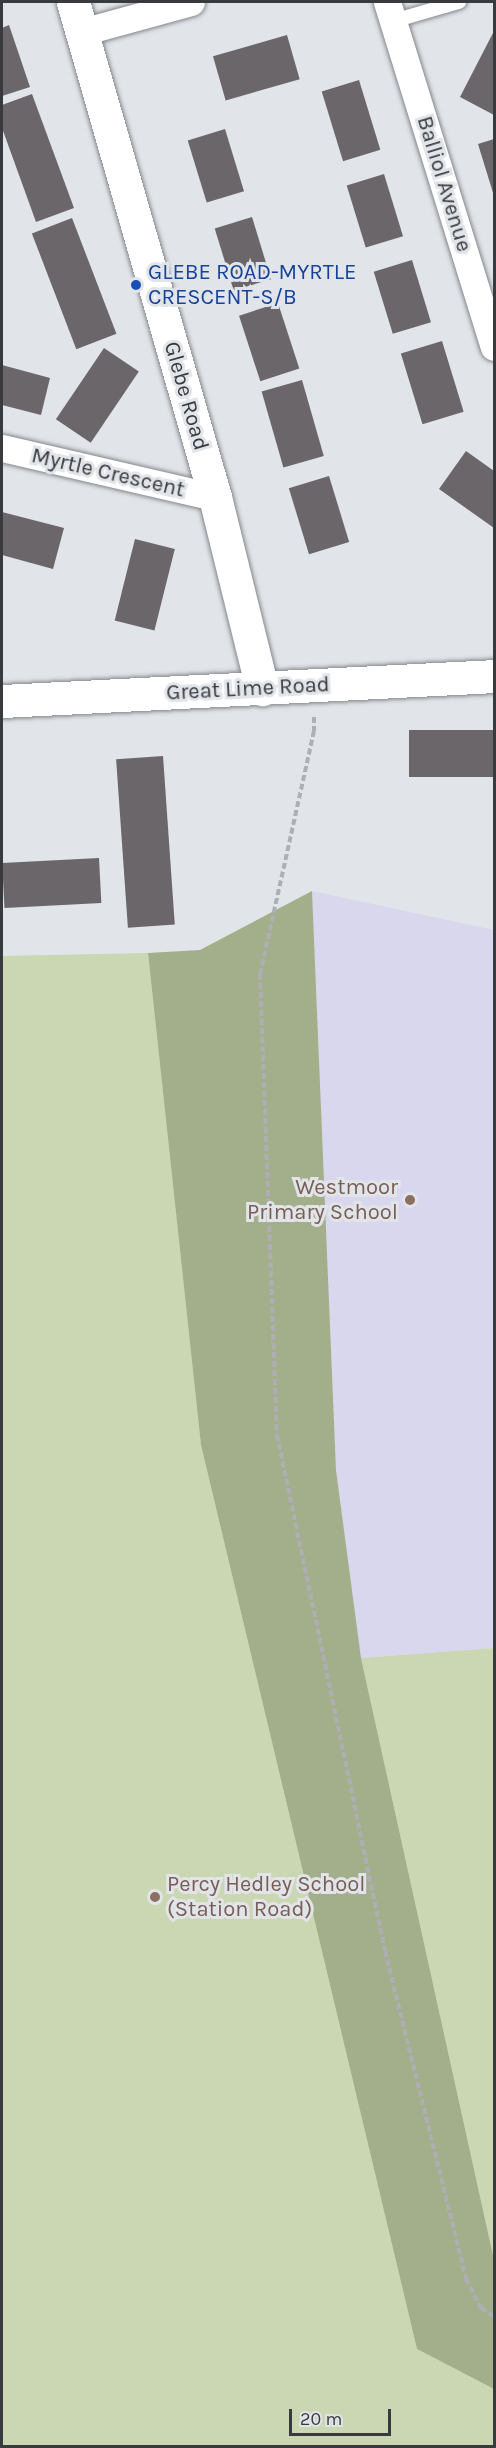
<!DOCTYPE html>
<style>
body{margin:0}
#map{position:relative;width:496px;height:2448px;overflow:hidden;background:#e1e4e9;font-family:Karla,sans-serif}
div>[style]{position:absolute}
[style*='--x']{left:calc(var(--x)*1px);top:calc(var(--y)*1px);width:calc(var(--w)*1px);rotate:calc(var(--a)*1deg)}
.education>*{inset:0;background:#d9d7ed}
.green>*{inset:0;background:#cbd6b3}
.forest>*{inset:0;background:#a3ae8a}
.building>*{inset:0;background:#6b666a;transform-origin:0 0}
.path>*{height:4px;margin-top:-2px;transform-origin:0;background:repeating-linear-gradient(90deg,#adafb4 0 6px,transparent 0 9px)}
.roads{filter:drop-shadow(0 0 2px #84878b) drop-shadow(0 0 2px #84878b)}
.service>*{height:14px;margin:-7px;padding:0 7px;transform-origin:7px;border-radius:7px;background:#fff}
.minor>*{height:27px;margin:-13.5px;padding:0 13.5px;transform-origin:13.5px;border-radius:13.5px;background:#fff}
.tertiary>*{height:33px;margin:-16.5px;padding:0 16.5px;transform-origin:16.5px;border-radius:16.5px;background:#fff}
.secondary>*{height:33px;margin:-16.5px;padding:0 16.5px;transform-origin:16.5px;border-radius:16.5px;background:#fff}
.dots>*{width:16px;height:16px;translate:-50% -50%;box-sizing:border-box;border:3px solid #e1e4e9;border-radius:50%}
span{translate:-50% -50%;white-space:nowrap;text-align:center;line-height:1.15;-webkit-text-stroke:6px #e1e4e9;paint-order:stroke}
.street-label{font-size:22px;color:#393a3d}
.transit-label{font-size:22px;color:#164399}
.left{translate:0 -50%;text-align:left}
.education-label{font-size:22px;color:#785e54}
.right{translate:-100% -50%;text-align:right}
.frame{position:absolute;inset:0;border:3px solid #393a3d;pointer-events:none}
.scale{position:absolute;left:289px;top:2409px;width:102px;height:27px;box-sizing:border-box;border:3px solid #393a3d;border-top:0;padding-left:8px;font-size:18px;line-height:21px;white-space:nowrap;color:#393a3d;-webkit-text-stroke:4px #e1e4e9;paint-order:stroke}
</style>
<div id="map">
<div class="education">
<div style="clip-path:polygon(312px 891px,494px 930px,494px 1648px,361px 1658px,336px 1470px)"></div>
</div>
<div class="green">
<div style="clip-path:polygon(148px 953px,201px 1445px,417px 2349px,494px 2389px,494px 2446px,2px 2446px,2px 956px)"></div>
<div style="clip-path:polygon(494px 1648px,494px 2260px,361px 1658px)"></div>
</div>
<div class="forest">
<div style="clip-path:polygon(312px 891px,336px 1470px,361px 1658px,494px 2260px,494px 2389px,417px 2349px,201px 1445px,148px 953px,200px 950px)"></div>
</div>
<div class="building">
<div style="clip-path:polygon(9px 25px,30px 87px,2px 96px,2px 28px)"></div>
<div style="clip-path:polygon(494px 31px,494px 115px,460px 97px)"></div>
<div style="left:287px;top:35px;width:46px;height:77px;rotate:74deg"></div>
<div style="left:359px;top:80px;width:73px;height:39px;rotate:73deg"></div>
<div style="clip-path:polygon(32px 94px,74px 208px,36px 222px,2px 128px,2px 105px)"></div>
<div style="left:225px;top:129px;width:65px;height:39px;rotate:73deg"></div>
<div style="clip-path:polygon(494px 139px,494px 196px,478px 144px)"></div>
<div style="left:384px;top:174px;width:65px;height:39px;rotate:73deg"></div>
<div style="left:252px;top:217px;width:65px;height:39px;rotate:73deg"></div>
<div style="left:72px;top:218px;width:124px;height:43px;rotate:69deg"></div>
<div style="left:412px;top:260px;width:65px;height:40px;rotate:73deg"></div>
<div style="left:278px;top:303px;width:69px;height:41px;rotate:72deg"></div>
<div style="left:442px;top:341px;width:74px;height:43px;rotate:73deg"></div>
<div style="left:104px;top:348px;width:42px;height:86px;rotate:34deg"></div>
<div style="clip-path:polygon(2px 365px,50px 378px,41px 415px,2px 405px)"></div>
<div style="left:302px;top:380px;width:79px;height:42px;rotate:74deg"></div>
<div style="clip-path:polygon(466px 451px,494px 471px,494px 528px,439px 489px)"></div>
<div style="left:329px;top:476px;width:69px;height:42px;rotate:73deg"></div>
<div style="clip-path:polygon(2px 512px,64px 528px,53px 569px,2px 555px)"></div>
<div style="left:135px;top:539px;width:41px;height:84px;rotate:14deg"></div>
<div style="left:494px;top:730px;width:47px;height:85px;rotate:90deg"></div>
<div style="left:163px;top:756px;width:169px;height:47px;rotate:86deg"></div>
<div style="left:99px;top:858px;width:45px;height:97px;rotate:87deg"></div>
</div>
<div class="path">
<div style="--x:314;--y:717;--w:14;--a:90"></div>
<div style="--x:314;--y:731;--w:249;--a:102.5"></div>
<div style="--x:260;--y:974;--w:461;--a:87.9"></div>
<div style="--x:277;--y:1435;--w:527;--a:78.18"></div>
<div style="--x:385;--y:1951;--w:338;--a:76.1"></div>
<div style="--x:466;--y:2279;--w:33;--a:63"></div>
<div style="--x:481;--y:2308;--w:15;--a:32"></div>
</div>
<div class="roads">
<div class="service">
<div style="--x:393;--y:21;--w:69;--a:-16.1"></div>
</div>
<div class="minor">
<div style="--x:387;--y:2;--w:361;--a:72.8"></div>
<div style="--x:82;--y:32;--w:113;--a:-15.4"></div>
<div style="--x:2;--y:448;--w:219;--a:13"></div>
</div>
<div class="tertiary">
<div style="--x:73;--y:2;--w:515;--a:73.99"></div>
<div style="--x:215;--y:497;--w:198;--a:76.2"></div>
</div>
<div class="secondary">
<div style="--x:2;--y:701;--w:493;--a:-2.9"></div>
</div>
</div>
<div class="dots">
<div style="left:136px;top:285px;background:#1a4fb4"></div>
<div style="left:410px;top:1200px;background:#8d6e63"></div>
<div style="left:155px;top:1897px;background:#8d6e63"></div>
</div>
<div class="street-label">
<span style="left:444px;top:184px;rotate:73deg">Balliol Avenue</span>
<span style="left:186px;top:396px;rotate:74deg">Glebe Road</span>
<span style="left:108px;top:473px;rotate:13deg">Myrtle Crescent</span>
<span style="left:248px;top:689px;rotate:-3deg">Great Lime Road</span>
</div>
<div class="transit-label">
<span class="left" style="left:148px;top:285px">GLEBE ROAD-MYRTLE<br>CRESCENT-S/B</span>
</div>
<div class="education-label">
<span class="right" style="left:398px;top:1200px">Westmoor<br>Primary School</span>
<span class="left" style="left:167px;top:1897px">Percy Hedley School<br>(Station Road)</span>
</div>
<div class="frame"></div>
<div class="scale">20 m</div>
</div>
